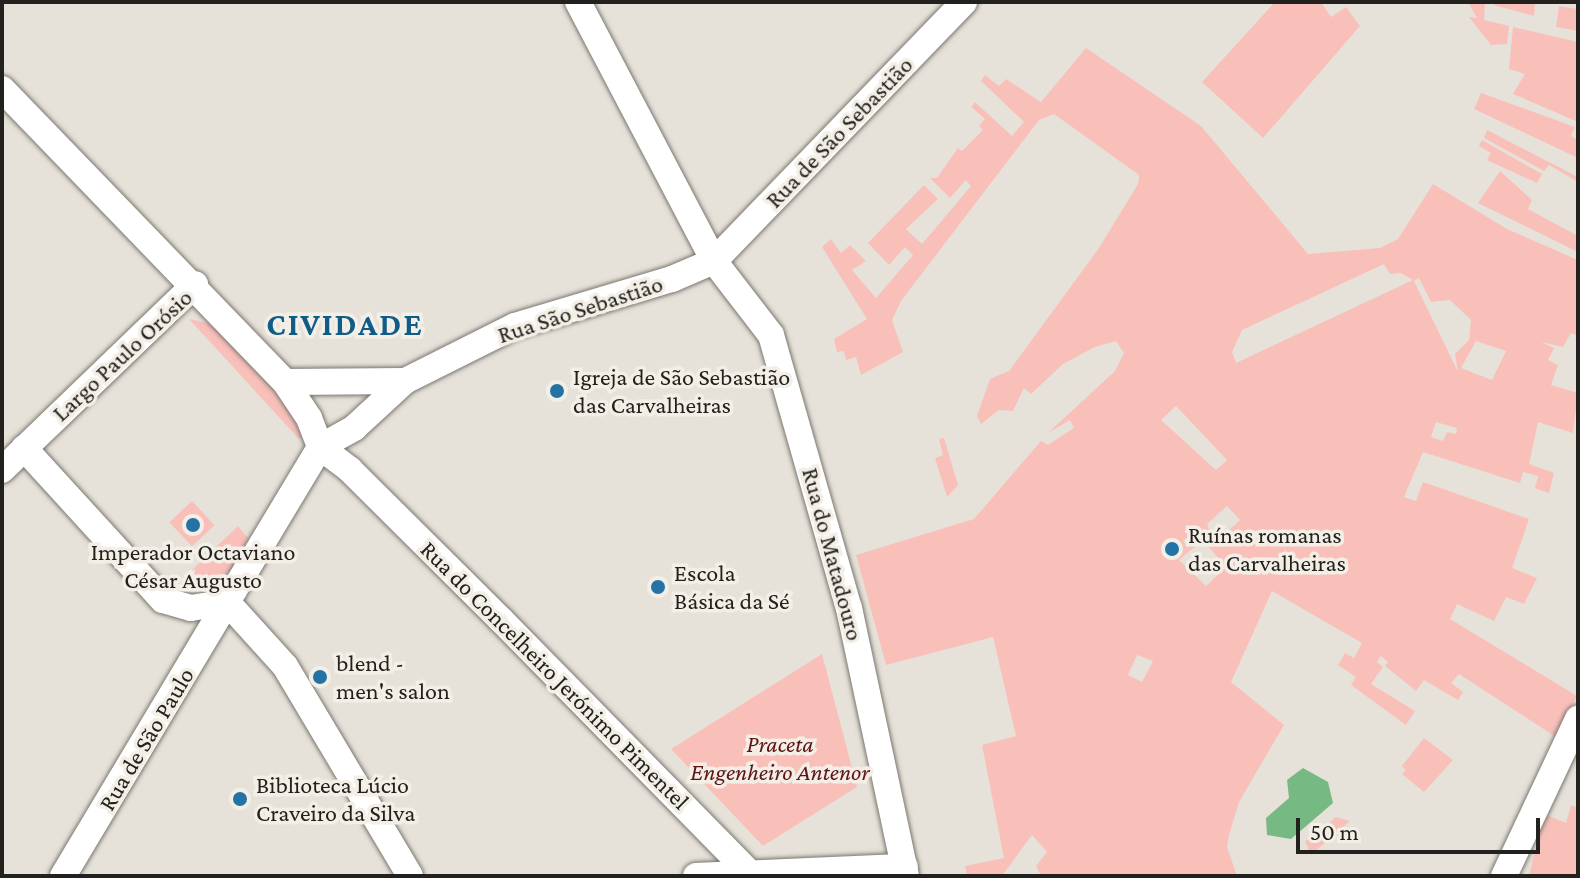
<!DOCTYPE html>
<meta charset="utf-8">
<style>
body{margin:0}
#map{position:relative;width:1580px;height:878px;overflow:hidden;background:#e6e2d9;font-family:"Crimson Pro",serif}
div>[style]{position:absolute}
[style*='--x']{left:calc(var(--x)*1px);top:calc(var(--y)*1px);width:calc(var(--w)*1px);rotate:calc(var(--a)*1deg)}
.green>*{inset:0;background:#f9c0ba;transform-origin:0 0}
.water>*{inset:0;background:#77b982}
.roads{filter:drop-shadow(0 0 2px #7b7770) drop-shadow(0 0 2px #7b7770)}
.street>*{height:26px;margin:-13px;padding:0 13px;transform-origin:13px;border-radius:13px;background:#fff}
.dots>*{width:22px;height:22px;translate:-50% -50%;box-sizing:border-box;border:4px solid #f3efe6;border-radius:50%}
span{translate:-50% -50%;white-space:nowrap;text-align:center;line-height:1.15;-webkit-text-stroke:7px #f3efe6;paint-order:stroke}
.street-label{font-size:24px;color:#22211e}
.poi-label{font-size:24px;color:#22211e}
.left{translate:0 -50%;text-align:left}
.park-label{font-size:24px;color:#5e1315;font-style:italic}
.district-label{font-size:32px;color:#105c88;font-weight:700;letter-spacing:2px}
.frame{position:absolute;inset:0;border:4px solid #22211e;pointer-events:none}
.scale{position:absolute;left:1296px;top:818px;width:244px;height:36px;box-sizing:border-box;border:4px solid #22211e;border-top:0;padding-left:10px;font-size:24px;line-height:28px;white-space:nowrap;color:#22211e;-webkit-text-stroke:6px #f3efe6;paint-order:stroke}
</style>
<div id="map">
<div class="green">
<div style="clip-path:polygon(1275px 2px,1321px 2px,1331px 17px,1346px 7px,1360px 26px,1263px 138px,1202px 82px)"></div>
<div style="clip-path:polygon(1468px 2px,1485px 2px,1484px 20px,1509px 26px,1507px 44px,1491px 45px,1469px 17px,1477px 18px)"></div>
<div style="clip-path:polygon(1494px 2px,1535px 2px,1534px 16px,1494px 5px)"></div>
<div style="clip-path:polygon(1559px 6px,1578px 9px,1578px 31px,1556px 27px)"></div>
<div style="clip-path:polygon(1513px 27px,1578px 42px,1578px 122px,1513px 94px,1525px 74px,1509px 69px)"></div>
<div style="clip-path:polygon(evenodd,1086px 48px,1201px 126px,1308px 254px,1380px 248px,1398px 239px,1433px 184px,1507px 229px,1578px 260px,1578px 336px,1571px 333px,1563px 347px,1541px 342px,1554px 348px,1548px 360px,1558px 365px,1551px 385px,1578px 393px,1573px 433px,1538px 422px,1529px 464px,1554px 473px,1549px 493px,1535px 488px,1538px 476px,1523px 472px,1520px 483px,1423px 452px,1404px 497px,1416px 501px,1423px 482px,1529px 519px,1512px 568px,1537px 578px,1524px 604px,1506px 597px,1494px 621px,1457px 604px,1450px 619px,1577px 696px,1556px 737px,1459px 674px,1451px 683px,1463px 692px,1458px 700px,1424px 680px,1416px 691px,1385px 666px,1388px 662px,1381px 656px,1377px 662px,1383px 667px,1371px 684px,1415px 711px,1406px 725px,1351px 685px,1356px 677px,1338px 665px,1345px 653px,1354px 658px,1362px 643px,1272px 591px,1231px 682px,1284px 725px,1239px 802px,1229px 835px,1227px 847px,1237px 876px,1041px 876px,1036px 866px,1047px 852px,1032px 835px,1002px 876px,967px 876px,965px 866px,1004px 858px,982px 745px,1016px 736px,993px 637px,886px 665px,856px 555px,974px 519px,1041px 441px,1048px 445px,1074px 428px,1070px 420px,1048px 433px,1115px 371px,1124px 353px,1116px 341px,1095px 347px,1063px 364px,1031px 394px,1024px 388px,1013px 411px,999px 410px,981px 424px,977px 416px,990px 379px,1009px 371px,1099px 248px,1138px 184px,1139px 175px,1054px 114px,1039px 120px,901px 301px,892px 320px,903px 352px,861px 375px,856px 357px,846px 360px,844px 351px,837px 352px,834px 339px,867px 319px,822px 247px,831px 239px,841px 253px,850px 245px,866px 261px,852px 270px,876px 298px,913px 255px,905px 247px,889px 265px,868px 243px,924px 185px,938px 199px,906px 229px,922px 244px,971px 186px,966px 180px,950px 198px,930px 178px,937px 178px,958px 148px,962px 151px,983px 130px,979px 126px,985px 119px,971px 107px,975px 102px,1012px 136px,1024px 122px,981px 81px,985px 75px,999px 86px,1006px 79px,1041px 102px,1086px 48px,1384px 264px,1390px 274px,1401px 273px,1413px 280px,1236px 363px,1232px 352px,1242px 330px,1384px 264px,1086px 48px,1419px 278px,1431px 302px,1450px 300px,1471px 320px,1469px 340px,1455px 354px,1458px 372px,1414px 281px,1419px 278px,1086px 48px,1476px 341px,1506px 351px,1492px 380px,1461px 368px,1476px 341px,1086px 48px,1176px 406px,1227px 460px,1216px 470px,1161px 420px,1176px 406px,1086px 48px,1436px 422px,1457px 428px,1456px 434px,1447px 432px,1443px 441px,1431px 437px,1436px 422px,1086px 48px,1227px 506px,1240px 520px,1215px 543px,1207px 524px,1227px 506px,1086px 48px,1195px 531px,1226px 567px,1206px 586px,1179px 560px,1199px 543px,1188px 547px,1183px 541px,1195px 531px,1086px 48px,1137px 655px,1153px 661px,1142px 682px,1128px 675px,1137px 655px)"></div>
<div style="clip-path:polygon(1481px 93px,1575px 127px,1571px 136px,1578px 140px,1578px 158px,1474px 109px)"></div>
<div style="clip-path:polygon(1487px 130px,1578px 177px,1578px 182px,1549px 165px,1544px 171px,1484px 138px)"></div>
<div style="clip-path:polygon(1482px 140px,1542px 174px,1537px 183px,1487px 160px,1491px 153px,1479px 146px)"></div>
<div style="clip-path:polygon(1500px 171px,1532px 200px,1528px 209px,1578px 236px,1578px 252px,1478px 203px)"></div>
<div style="clip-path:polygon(189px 319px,212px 324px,300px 413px,302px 436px,299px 439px)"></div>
<div style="clip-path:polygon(944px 438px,958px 485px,947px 497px,935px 458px,943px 455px,939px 439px)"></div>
<div style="left:192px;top:501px;width:33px;height:31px;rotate:47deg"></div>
<div style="clip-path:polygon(238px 526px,248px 538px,234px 567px,207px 589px,192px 570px)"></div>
<div style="clip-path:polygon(822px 654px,857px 787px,763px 846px,671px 749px)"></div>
<div style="clip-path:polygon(1424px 738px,1453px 760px,1424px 792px,1402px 774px,1406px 770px,1402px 766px)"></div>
<div style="clip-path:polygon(1571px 805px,1578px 808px,1578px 876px,1529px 876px,1544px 814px,1566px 823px)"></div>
<div style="clip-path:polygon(1335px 817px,1350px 821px,1311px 855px,1305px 841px,1319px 835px)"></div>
</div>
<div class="water">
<div style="clip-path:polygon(1303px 768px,1328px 782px,1333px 803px,1291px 839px,1267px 835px,1266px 818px,1289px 798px,1287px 780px)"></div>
</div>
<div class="roads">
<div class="street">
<div style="--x:578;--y:2;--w:293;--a:62.3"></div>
<div style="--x:714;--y:261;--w:93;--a:52.4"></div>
<div style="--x:771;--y:335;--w:284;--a:74.1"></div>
<div style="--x:849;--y:608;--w:274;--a:78"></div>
<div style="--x:2;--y:89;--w:407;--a:46"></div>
<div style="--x:285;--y:382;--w:43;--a:56.3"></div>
<div style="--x:309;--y:418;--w:31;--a:69"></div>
<div style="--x:285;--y:382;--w:120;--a:-0.5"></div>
<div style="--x:320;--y:447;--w:38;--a:37"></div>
<div style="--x:350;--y:470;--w:213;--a:44.8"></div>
<div style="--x:501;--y:620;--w:356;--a:45.5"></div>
<div style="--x:24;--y:448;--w:206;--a:47.6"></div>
<div style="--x:163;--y:600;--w:29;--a:16"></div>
<div style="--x:191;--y:608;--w:36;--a:-9"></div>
<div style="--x:227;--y:602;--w:181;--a:-59"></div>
<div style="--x:320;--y:447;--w:39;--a:-29"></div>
<div style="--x:354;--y:428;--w:69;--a:-42.7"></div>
<div style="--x:405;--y:381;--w:123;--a:-26.6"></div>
<div style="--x:515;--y:326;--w:164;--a:-16.7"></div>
<div style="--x:672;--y:279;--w:46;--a:-23.2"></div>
<div style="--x:714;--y:261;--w:360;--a:-46"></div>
<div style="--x:2;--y:470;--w:268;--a:-43.9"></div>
<div style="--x:63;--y:876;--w:319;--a:-59.1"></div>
<div style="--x:227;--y:602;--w:86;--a:47.8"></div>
<div style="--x:285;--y:666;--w:244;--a:59.2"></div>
<div style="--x:696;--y:876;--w:209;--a:-2.5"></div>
<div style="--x:1504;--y:876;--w:174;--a:-64.8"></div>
</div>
</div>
<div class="dots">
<div style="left:557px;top:391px;background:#2573a5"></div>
<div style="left:193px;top:525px;background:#2573a5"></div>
<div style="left:1172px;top:549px;background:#2573a5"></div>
<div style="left:658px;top:587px;background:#2573a5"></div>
<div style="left:320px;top:677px;background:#2573a5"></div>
<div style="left:240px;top:799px;background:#2573a5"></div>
</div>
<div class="street-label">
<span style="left:839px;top:132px;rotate:-46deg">Rua de São Sebastião</span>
<span style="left:580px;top:309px;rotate:-18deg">Rua São Sebastião</span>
<span style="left:122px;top:355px;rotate:-43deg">Largo Paulo Orósio</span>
<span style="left:833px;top:554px;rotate:75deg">Rua do Matadouro</span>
<span style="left:555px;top:675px;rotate:45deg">Rua do Concelheiro Jerónimo Pimentel</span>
<span style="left:146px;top:739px;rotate:-59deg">Rua de São Paulo</span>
</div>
<div class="poi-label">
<span class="left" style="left:573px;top:391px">Igreja de São Sebastião<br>das Carvalheiras</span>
<span class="left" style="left:1188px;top:549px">Ruínas romanas<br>das Carvalheiras</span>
<span style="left:193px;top:566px">Imperador Octaviano<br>César Augusto</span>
<span class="left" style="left:674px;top:587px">Escola<br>Básica da Sé</span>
<span class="left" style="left:336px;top:677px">blend -<br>men's salon</span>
<span class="left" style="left:256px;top:799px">Biblioteca Lúcio<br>Craveiro da Silva</span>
</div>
<div class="park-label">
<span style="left:780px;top:758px">Praceta<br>Engenheiro Antenor</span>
</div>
<div class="district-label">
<span style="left:345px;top:324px">CIVIDADE</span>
</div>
<div class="frame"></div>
<div class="scale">50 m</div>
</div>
